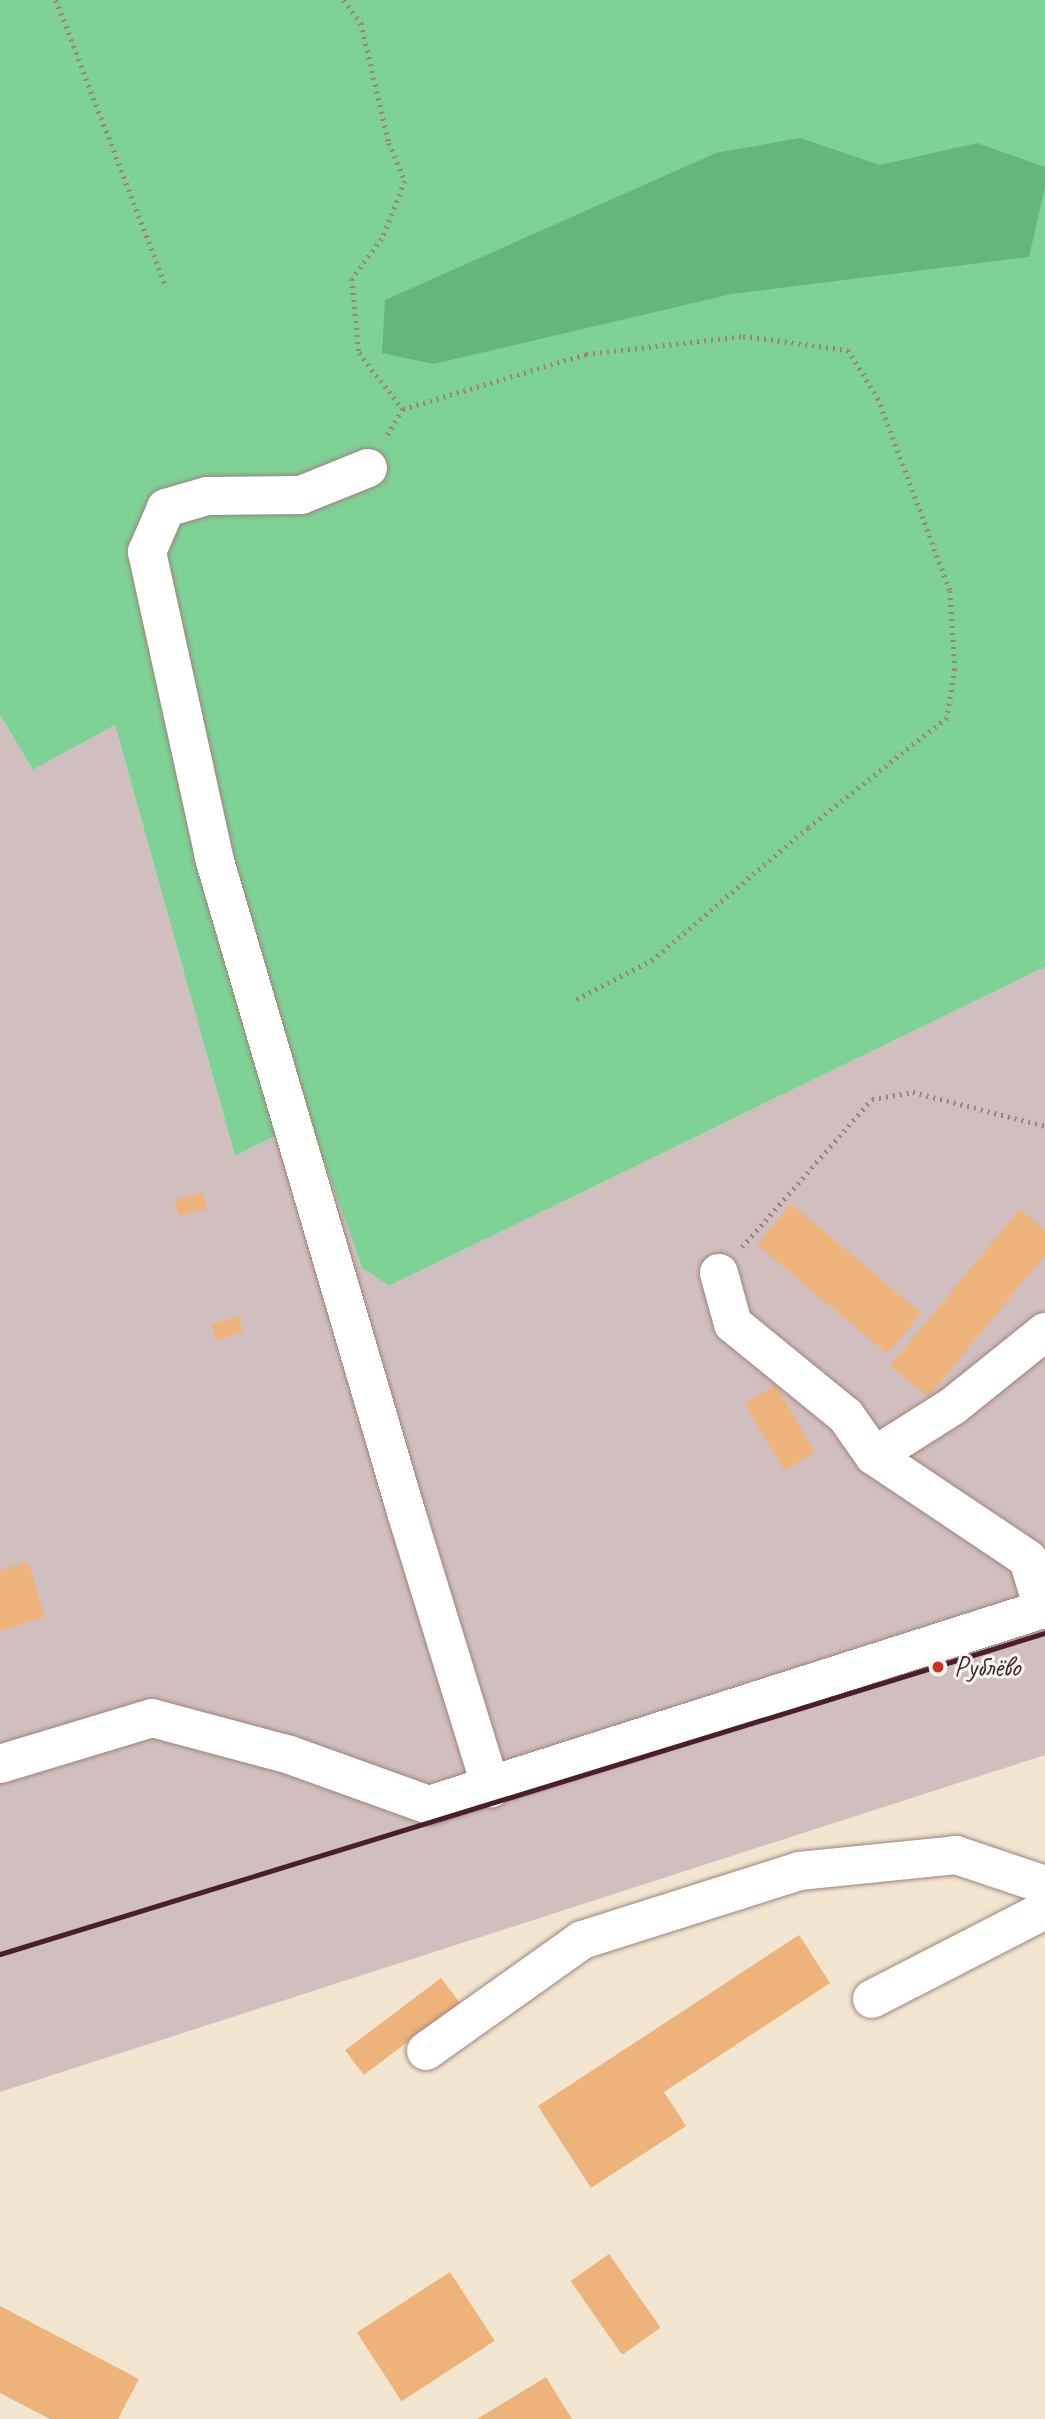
<!DOCTYPE html>
<meta charset="utf-8">
<style>
body{margin:0}
#map{position:relative;width:1045px;height:2419px;overflow:hidden;background:#f2e6d0;font-family:Caveat,sans-serif}
div>[style]{position:absolute}
[style*='--x']{left:calc(var(--x)*1px);top:calc(var(--y)*1px);width:calc(var(--w)*1px);rotate:calc(var(--a)*1deg)}
.industrial>*{inset:0;background:#d1bfbf}
.green>*{inset:0;background:#7ed295}
.forest>*{inset:0;background:#66b47e}
.building>*{inset:0;background:#edb37a;transform-origin:0 0}
.path>*{height:4.5px;margin-top:-2.25px;transform-origin:0;background:repeating-linear-gradient(90deg,#9e827e 0 2px,transparent 0 7px)}
.roads{filter:drop-shadow(0 0 2px #9e827e) drop-shadow(0 0 2px #9e827e)}
.minor>*{height:38px;margin:-19px;padding:0 19px;transform-origin:19px;border-radius:19px;background:#fff}
.rail>*{height:5px;margin:-2.5px;padding:0 2.5px;transform-origin:2.5px;border-radius:2.5px;background:#4a1f2b}
.dots>*{width:19px;height:19px;translate:-50% -50%;box-sizing:border-box;border:4px solid #f6f6f2;border-radius:50%}
span{translate:-50% -50%;white-space:nowrap;text-align:center;line-height:1.15;-webkit-text-stroke:6px #f6f6f2;paint-order:stroke}
.poi-label{font-size:28px;color:#4a1f2b}
.left{translate:0 -50%;text-align:left}
</style>
<div id="map">
<div class="industrial">
<div style="clip-path:polygon(0 715px,33px 770px,115px 725px,235px 1156px,309px 1119px,362px 1268px,389px 1286px,1045px 967px,1045px 1755px,0 2092px)"></div>
</div>
<div class="green">
<div style="clip-path:polygon(0 0,1045px 0,1045px 967px,389px 1286px,362px 1268px,309px 1119px,235px 1156px,115px 725px,33px 770px,0 715px)"></div>
</div>
<div class="forest">
<div style="clip-path:polygon(800px 138px,880px 165px,977px 143px,1045px 167px,1045px 187px,1029px 257px,732px 294px,433px 364px,382px 353px,385px 300px,716px 153px)"></div>
</div>
<div class="building">
<div style="left:203px;top:1193px;width:16px;height:29px;rotate:76deg"></div>
<div style="left:791px;top:1204px;width:170px;height:53px;rotate:40deg"></div>
<div style="clip-path:polygon(1020px 1209px,1045px 1230px,1045px 1255px,928px 1397px,890px 1366px)"></div>
<div style="left:238px;top:1316px;width:17px;height:28px;rotate:73deg"></div>
<div style="left:775px;top:1385px;width:78px;height:36px;rotate:59deg"></div>
<div style="clip-path:polygon(28px 1562px,45px 1617px,0 1631px,0 1570px)"></div>
<div style="clip-path:polygon(799px 1935px,830px 1983px,664px 2092px,686px 2126px,591px 2188px,538px 2106px)"></div>
<div style="left:441px;top:1978px;width:31px;height:120px;rotate:53deg"></div>
<div style="left:609px;top:2254px;width:90px;height:47px;rotate:55deg"></div>
<div style="left:450px;top:2272px;width:82px;height:111px;rotate:57deg"></div>
<div style="clip-path:polygon(0 2306px,139px 2379px,118px 2419px,50px 2419px,0 2393px)"></div>
<div style="clip-path:polygon(546px 2377px,572px 2419px,477px 2419px)"></div>
</div>
<div class="path">
<div style="--x:56;--y:0;--w:306;--a:69"></div>
<div style="--x:344;--y:0;--w:29;--a:54"></div>
<div style="--x:361;--y:23;--w:123;--a:76.9"></div>
<div style="--x:389;--y:143;--w:41;--a:67.2"></div>
<div style="--x:405;--y:181;--w:62;--a:111.6"></div>
<div style="--x:382;--y:239;--w:50;--a:126.9"></div>
<div style="--x:352;--y:279;--w:74;--a:84.6"></div>
<div style="--x:359;--y:353;--w:71;--a:51.8"></div>
<div style="--x:403;--y:409;--w:33;--a:121"></div>
<div style="--x:403;--y:409;--w:191;--a:-16.7"></div>
<div style="--x:586;--y:354;--w:158;--a:-6.5"></div>
<div style="--x:743;--y:336;--w:106;--a:7.6"></div>
<div style="--x:848;--y:350;--w:57;--a:58"></div>
<div style="--x:878;--y:398;--w:206;--a:69.5"></div>
<div style="--x:950;--y:591;--w:78;--a:86.3"></div>
<div style="--x:955;--y:669;--w:50;--a:99.3"></div>
<div style="--x:947;--y:718;--w:177;--a:141.6"></div>
<div style="--x:808;--y:828;--w:204;--a:139.6"></div>
<div style="--x:653;--y:960;--w:89;--a:152.6"></div>
<div style="--x:742;--y:1247;--w:197;--a:-48.7"></div>
<div style="--x:872;--y:1099;--w:42;--a:-9.7"></div>
<div style="--x:913;--y:1092;--w:136;--a:14.4"></div>
</div>
<div class="roads">
<div class="minor">
<div style="--x:368;--y:468;--w:72;--a:158.1"></div>
<div style="--x:301;--y:495;--w:94;--a:179.4"></div>
<div style="--x:207;--y:496;--w:43;--a:163.7"></div>
<div style="--x:166;--y:508;--w:48;--a:113.4"></div>
<div style="--x:147;--y:552;--w:313;--a:77.6"></div>
<div style="--x:214;--y:858;--w:685;--a:73.63"></div>
<div style="--x:407;--y:1515;--w:286;--a:72.9"></div>
<div style="--x:874;--y:1456;--w:93;--a:-32.3"></div>
<div style="--x:953;--y:1406;--w:118;--a:-38.8"></div>
<div style="--x:0;--y:1764;--w:159;--a:-16.8"></div>
<div style="--x:152;--y:1718;--w:143;--a:15"></div>
<div style="--x:290;--y:1755;--w:148;--a:19.8"></div>
<div style="--x:429;--y:1805;--w:645;--a:-17.7"></div>
<div style="--x:1043;--y:1609;--w:52;--a:-106.7"></div>
<div style="--x:1028;--y:1559;--w:185;--a:-146.2"></div>
<div style="--x:874;--y:1456;--w:49;--a:-125"></div>
<div style="--x:846;--y:1416;--w:146;--a:-140.8"></div>
<div style="--x:733;--y:1324;--w:53;--a:-105.4"></div>
<div style="--x:872;--y:1999;--w:195;--a:-27.2"></div>
<div style="--x:426;--y:2051;--w:191;--a:-35.4"></div>
<div style="--x:582;--y:1940;--w:228;--a:-17.6"></div>
<div style="--x:799;--y:1871;--w:158;--a:-5.8"></div>
<div style="--x:956;--y:1855;--w:94;--a:18.6"></div>
</div>
</div>
<div class="rail">
<div style="--x:0;--y:1954;--w:1093;--a:-17.08"></div>
</div>
<div class="dots">
<div style="left:938px;top:1667px;background:#c8321e"></div>
</div>
<div class="poi-label">
<span class="left" style="left:954px;top:1667px">Рублёво</span>
</div>
</div>
